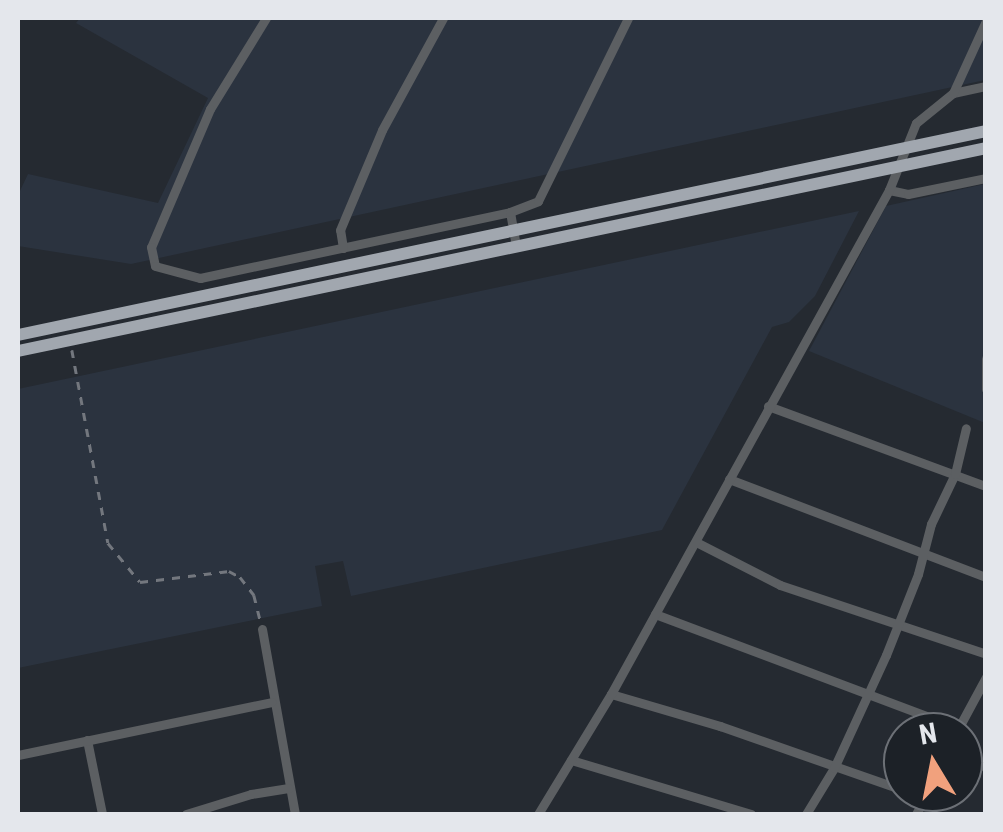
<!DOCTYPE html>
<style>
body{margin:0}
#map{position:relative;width:1003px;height:832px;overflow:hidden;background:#252a31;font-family:"Roboto Condensed",sans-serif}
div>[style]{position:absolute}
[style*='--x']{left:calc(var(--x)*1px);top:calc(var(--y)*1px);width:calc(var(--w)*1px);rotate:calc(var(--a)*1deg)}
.built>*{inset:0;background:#2b333f}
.path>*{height:2.5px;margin-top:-1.25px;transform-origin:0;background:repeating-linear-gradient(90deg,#73777e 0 8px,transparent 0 16px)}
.minor>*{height:9px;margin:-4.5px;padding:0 4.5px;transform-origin:4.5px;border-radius:4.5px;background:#5c5f62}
.highway>*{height:12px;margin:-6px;padding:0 6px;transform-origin:6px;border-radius:6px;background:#a1a7af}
span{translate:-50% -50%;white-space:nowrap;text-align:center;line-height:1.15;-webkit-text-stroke:10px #1c2127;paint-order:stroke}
.frame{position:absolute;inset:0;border:20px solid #e4e7ec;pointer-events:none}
.north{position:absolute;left:883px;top:712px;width:100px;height:100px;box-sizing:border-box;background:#1c2127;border:2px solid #6c7076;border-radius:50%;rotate:350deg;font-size:28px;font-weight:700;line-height:40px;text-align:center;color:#e4e7ec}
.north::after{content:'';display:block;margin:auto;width:35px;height:45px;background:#f1a17d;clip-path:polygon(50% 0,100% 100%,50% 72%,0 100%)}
</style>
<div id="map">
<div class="built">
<div style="clip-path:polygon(80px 18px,985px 18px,985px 80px,131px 264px,18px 246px,18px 195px,28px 174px,158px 203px,208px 98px,76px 23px)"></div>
<div style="clip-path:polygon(985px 184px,985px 423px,809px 351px,886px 206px)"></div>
<div style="clip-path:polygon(859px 211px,815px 296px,789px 322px,772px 327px,662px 530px,351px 596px,343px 561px,315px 566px,322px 606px,18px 668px,18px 389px)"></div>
</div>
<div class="path">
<div style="--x:72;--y:350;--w:196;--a:79.4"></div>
<div style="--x:108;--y:543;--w:50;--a:50.6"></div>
<div style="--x:140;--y:582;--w:90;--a:-7"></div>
<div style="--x:229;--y:571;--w:13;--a:29"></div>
<div style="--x:240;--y:577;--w:23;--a:52"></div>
<div style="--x:254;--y:595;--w:25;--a:76"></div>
</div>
<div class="minor">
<div style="--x:266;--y:18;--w:107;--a:121.6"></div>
<div style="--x:210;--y:109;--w:150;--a:113.1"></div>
<div style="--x:151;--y:247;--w:19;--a:78"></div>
<div style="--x:155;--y:266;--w:47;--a:14.9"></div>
<div style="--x:200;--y:278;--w:317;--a:-12"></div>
<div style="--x:510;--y:212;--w:35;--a:80"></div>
<div style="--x:953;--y:93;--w:34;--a:-12"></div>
<div style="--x:889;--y:190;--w:19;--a:12"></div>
<div style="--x:908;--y:194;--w:80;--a:-11.6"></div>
<div style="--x:510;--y:212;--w:30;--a:-21"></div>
<div style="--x:538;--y:201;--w:204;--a:-63.8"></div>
<div style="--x:343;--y:248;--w:18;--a:-99"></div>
<div style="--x:340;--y:230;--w:108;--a:-67.2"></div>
<div style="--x:382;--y:130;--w:128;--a:-61.4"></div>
<div style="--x:986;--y:359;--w:30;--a:90"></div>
<div style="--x:768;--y:406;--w:232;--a:20.2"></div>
<div style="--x:729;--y:479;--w:275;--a:20.9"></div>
<div style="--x:696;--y:542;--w:94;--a:27.1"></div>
<div style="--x:780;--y:585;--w:217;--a:18.5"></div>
<div style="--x:655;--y:614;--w:324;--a:20.6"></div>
<div style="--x:262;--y:629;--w:188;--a:79.9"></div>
<div style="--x:611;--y:694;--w:114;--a:16.4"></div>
<div style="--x:720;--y:726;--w:194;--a:19.3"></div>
<div style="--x:958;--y:729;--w:59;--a:-61.7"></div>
<div style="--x:87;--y:740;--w:76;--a:78.5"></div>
<div style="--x:18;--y:755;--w:259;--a:-11.8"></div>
<div style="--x:963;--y:759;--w:24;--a:19"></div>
<div style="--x:571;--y:760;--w:188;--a:16.7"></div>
<div style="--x:186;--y:814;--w:68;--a:-17.1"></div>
<div style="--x:251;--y:794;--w:38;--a:-9"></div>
<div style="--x:538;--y:814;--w:140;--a:-58.7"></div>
<div style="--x:611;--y:694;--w:576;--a:-61.12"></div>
<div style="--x:889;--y:190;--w:72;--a:-68.1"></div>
<div style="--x:916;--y:123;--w:48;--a:-39"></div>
<div style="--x:953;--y:93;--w:79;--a:-65.4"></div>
<div style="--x:806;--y:814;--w:54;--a:-58.7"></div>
<div style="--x:834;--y:768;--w:124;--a:-65.3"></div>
<div style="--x:886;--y:655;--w:87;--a:-68.4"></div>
<div style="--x:918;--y:574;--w:52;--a:-75.4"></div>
<div style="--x:931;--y:524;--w:55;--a:-64.4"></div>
<div style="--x:955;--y:474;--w:47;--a:-76.6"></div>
<div style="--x:916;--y:814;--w:25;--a:-61"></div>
</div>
<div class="highway">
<div style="--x:18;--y:335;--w:989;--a:-11.9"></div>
<div style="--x:18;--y:351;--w:989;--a:-11.84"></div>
</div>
<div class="frame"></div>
<div class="north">N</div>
</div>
